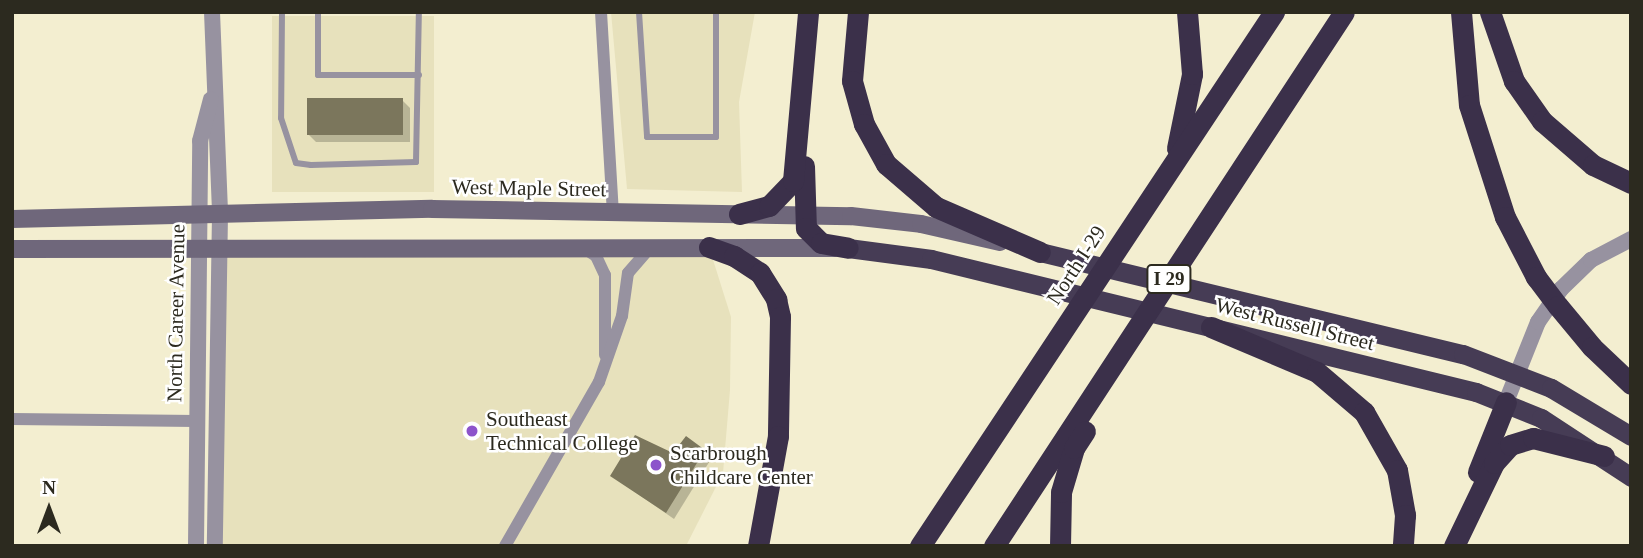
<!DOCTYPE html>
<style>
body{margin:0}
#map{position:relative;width:1643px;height:558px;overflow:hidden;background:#f3eed0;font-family:Georgia,serif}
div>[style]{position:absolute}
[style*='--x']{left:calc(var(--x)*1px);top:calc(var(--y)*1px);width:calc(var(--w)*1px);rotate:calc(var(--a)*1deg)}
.built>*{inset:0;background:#e7e1bc;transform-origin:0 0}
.shadow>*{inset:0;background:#0003}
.building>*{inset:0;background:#7b765c;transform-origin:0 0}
.service>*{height:6px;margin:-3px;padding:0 3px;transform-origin:3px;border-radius:3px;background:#9792a0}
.minor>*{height:12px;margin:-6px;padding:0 6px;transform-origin:6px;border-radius:6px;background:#9792a0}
.tertiary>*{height:16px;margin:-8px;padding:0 8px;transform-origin:8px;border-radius:8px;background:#9792a0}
.secondary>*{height:18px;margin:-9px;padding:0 9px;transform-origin:9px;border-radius:9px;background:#6f677b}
.trunk>*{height:19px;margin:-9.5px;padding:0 9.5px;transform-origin:9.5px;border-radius:9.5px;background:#463c55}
.motorway>*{height:21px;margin:-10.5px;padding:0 10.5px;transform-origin:10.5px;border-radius:10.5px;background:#3b304a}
.dots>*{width:19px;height:19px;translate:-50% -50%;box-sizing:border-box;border:4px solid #fff;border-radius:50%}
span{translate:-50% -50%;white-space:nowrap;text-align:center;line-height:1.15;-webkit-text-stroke:5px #fff;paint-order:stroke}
.shield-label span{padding:2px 5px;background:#fff;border:2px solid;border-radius:5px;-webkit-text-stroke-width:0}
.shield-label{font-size:19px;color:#2c2a1f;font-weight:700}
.street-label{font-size:21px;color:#2c2a1f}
.poi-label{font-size:21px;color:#2c2a1f}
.left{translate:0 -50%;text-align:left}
.frame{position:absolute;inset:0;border:14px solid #2c2a1f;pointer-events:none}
.north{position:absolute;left:14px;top:474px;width:70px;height:70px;-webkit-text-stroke:5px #fff;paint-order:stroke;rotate:0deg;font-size:19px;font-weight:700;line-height:28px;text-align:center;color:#2c2a1f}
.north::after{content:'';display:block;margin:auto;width:24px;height:32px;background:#2c2a1f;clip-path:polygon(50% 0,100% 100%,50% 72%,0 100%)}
</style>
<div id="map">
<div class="built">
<div style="clip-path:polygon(611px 12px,755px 12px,739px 102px,742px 192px,627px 189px)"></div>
<div style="left:434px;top:16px;width:176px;height:162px;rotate:90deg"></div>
<div style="clip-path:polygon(219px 247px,709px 247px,731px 317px,730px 390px,723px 473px,686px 546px,217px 546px)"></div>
</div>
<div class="shadow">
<div style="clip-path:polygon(402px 100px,410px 108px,410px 142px,316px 142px,308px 134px)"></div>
<div style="clip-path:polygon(703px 451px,711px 459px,674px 519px,612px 476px,673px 455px)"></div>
</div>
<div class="building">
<div style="left:307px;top:98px;width:96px;height:37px"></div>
<div style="clip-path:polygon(635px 435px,673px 453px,686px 436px,705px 450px,666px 513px,610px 476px)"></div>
</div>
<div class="service">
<div style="--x:282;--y:12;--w:106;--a:90.5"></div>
<div style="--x:281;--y:118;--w:47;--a:71.6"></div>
<div style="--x:296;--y:163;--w:15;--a:8"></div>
<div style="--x:311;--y:165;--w:105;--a:-1.6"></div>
<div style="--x:416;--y:162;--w:150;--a:-88.9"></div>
<div style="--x:318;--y:12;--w:63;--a:90"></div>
<div style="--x:318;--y:75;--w:101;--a:0"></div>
<div style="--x:639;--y:12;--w:125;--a:86.3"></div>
<div style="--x:647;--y:137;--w:69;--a:0"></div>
<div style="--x:716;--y:137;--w:125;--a:-90"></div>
</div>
<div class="minor">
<div style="--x:601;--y:12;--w:201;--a:86.6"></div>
<div style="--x:585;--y:249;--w:13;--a:32"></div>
<div style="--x:596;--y:256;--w:21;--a:65"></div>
<div style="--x:605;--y:275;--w:80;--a:90"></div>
<div style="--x:12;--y:419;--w:184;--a:0.6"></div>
<div style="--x:505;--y:546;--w:189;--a:-60.2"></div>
<div style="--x:599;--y:382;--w:70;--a:-70.8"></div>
<div style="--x:622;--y:316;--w:43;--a:-82.1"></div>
<div style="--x:628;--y:273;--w:33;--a:-49"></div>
</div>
<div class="tertiary">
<div style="--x:212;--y:12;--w:202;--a:87.7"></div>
<div style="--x:220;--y:214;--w:332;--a:90.9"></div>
<div style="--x:1506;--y:402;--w:86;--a:-68.2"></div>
<div style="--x:1538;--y:322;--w:40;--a:-55.1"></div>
<div style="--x:1561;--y:289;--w:42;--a:-44"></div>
<div style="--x:1591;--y:260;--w:45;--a:-27.7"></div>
<div style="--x:196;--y:546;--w:405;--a:-89.4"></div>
<div style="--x:200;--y:141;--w:43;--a:-75.3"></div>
</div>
<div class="secondary">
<div style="--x:12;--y:219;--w:420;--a:-1.4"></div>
<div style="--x:432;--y:209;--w:419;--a:1"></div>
<div style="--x:851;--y:216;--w:70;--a:6.5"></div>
<div style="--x:921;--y:224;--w:81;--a:12.8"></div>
<div style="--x:12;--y:249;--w:823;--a:-0.07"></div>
</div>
<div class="trunk">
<div style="--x:848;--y:248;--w:84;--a:7.5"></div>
<div style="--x:931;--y:259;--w:561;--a:13.71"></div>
<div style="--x:1476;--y:392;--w:70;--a:21.8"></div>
<div style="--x:1541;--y:418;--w:108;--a:33.2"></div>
<div style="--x:1040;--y:252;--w:435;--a:13.6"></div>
<div style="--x:1463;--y:354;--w:94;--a:21.1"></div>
<div style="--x:1551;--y:388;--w:93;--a:31"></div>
</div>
<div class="motorway">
<div style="--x:858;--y:12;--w:69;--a:95"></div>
<div style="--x:852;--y:81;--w:45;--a:74.4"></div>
<div style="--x:864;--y:124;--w:46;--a:61.2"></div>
<div style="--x:886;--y:164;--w:66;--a:40.7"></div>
<div style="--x:936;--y:207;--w:113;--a:23.4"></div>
<div style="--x:1461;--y:12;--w:93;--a:85.1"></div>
<div style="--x:1469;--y:105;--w:118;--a:72.2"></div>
<div style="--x:1505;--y:217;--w:68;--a:62.7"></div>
<div style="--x:1536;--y:277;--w:36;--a:53"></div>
<div style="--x:1558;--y:306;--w:53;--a:50.3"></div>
<div style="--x:1592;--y:347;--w:54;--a:43.5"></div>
<div style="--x:1490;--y:12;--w:73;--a:70.8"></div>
<div style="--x:1514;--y:81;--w:49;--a:55"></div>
<div style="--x:1542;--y:121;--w:67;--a:40.8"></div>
<div style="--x:1593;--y:165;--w:42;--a:25.3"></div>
<div style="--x:1177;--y:148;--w:76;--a:-78.5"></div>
<div style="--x:1192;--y:74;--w:62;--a:-94.6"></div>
<div style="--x:804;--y:166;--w:62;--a:88.2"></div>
<div style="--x:806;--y:228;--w:21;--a:45"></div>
<div style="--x:821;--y:243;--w:27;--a:10"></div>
<div style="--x:739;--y:214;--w:31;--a:-15"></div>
<div style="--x:769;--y:206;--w:35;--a:-46"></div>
<div style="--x:793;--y:181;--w:170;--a:-84.9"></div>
<div style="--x:709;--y:247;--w:27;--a:20"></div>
<div style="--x:734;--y:256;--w:31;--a:33"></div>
<div style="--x:760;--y:273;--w:31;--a:58"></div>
<div style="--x:776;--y:299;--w:18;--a:77"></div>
<div style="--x:780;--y:317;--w:119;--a:91"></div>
<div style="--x:778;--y:436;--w:112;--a:100.3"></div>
<div style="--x:1211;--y:327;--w:115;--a:23"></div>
<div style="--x:1317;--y:372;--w:62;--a:40.4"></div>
<div style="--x:1364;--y:412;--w:67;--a:60.4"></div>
<div style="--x:1397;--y:470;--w:46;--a:79.9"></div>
<div style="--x:1405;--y:515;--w:31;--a:94"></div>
<div style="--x:1478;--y:472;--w:75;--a:-68.2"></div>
<div style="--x:920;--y:546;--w:641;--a:-56.46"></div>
<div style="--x:994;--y:546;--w:638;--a:-56.76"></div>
<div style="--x:1060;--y:546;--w:54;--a:-88.9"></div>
<div style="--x:1061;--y:492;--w:46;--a:-73.5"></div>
<div style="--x:1074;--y:448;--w:20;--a:-57"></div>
<div style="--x:1454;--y:546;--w:92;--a:-64.3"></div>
<div style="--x:1494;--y:463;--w:24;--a:-48"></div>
<div style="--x:1510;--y:445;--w:24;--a:-17"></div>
<div style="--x:1533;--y:438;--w:73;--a:14.2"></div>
</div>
<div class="dots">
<div style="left:472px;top:431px;background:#8d54cb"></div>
<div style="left:656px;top:465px;background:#8d54cb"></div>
</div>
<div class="shield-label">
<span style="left:1169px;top:279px">I 29</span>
</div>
<div class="street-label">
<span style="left:529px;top:188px;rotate:1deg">West Maple Street</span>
<span style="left:1076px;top:265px;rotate:-57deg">North I-29</span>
<span style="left:176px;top:313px;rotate:-89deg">North Career Avenue</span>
<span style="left:1295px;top:324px;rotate:14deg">West Russell Street</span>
</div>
<div class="poi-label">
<span class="left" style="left:486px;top:431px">Southeast<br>Technical College</span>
<span class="left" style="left:670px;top:465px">Scarbrough<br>Childcare Center</span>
</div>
<div class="frame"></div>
<div class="north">N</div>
</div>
